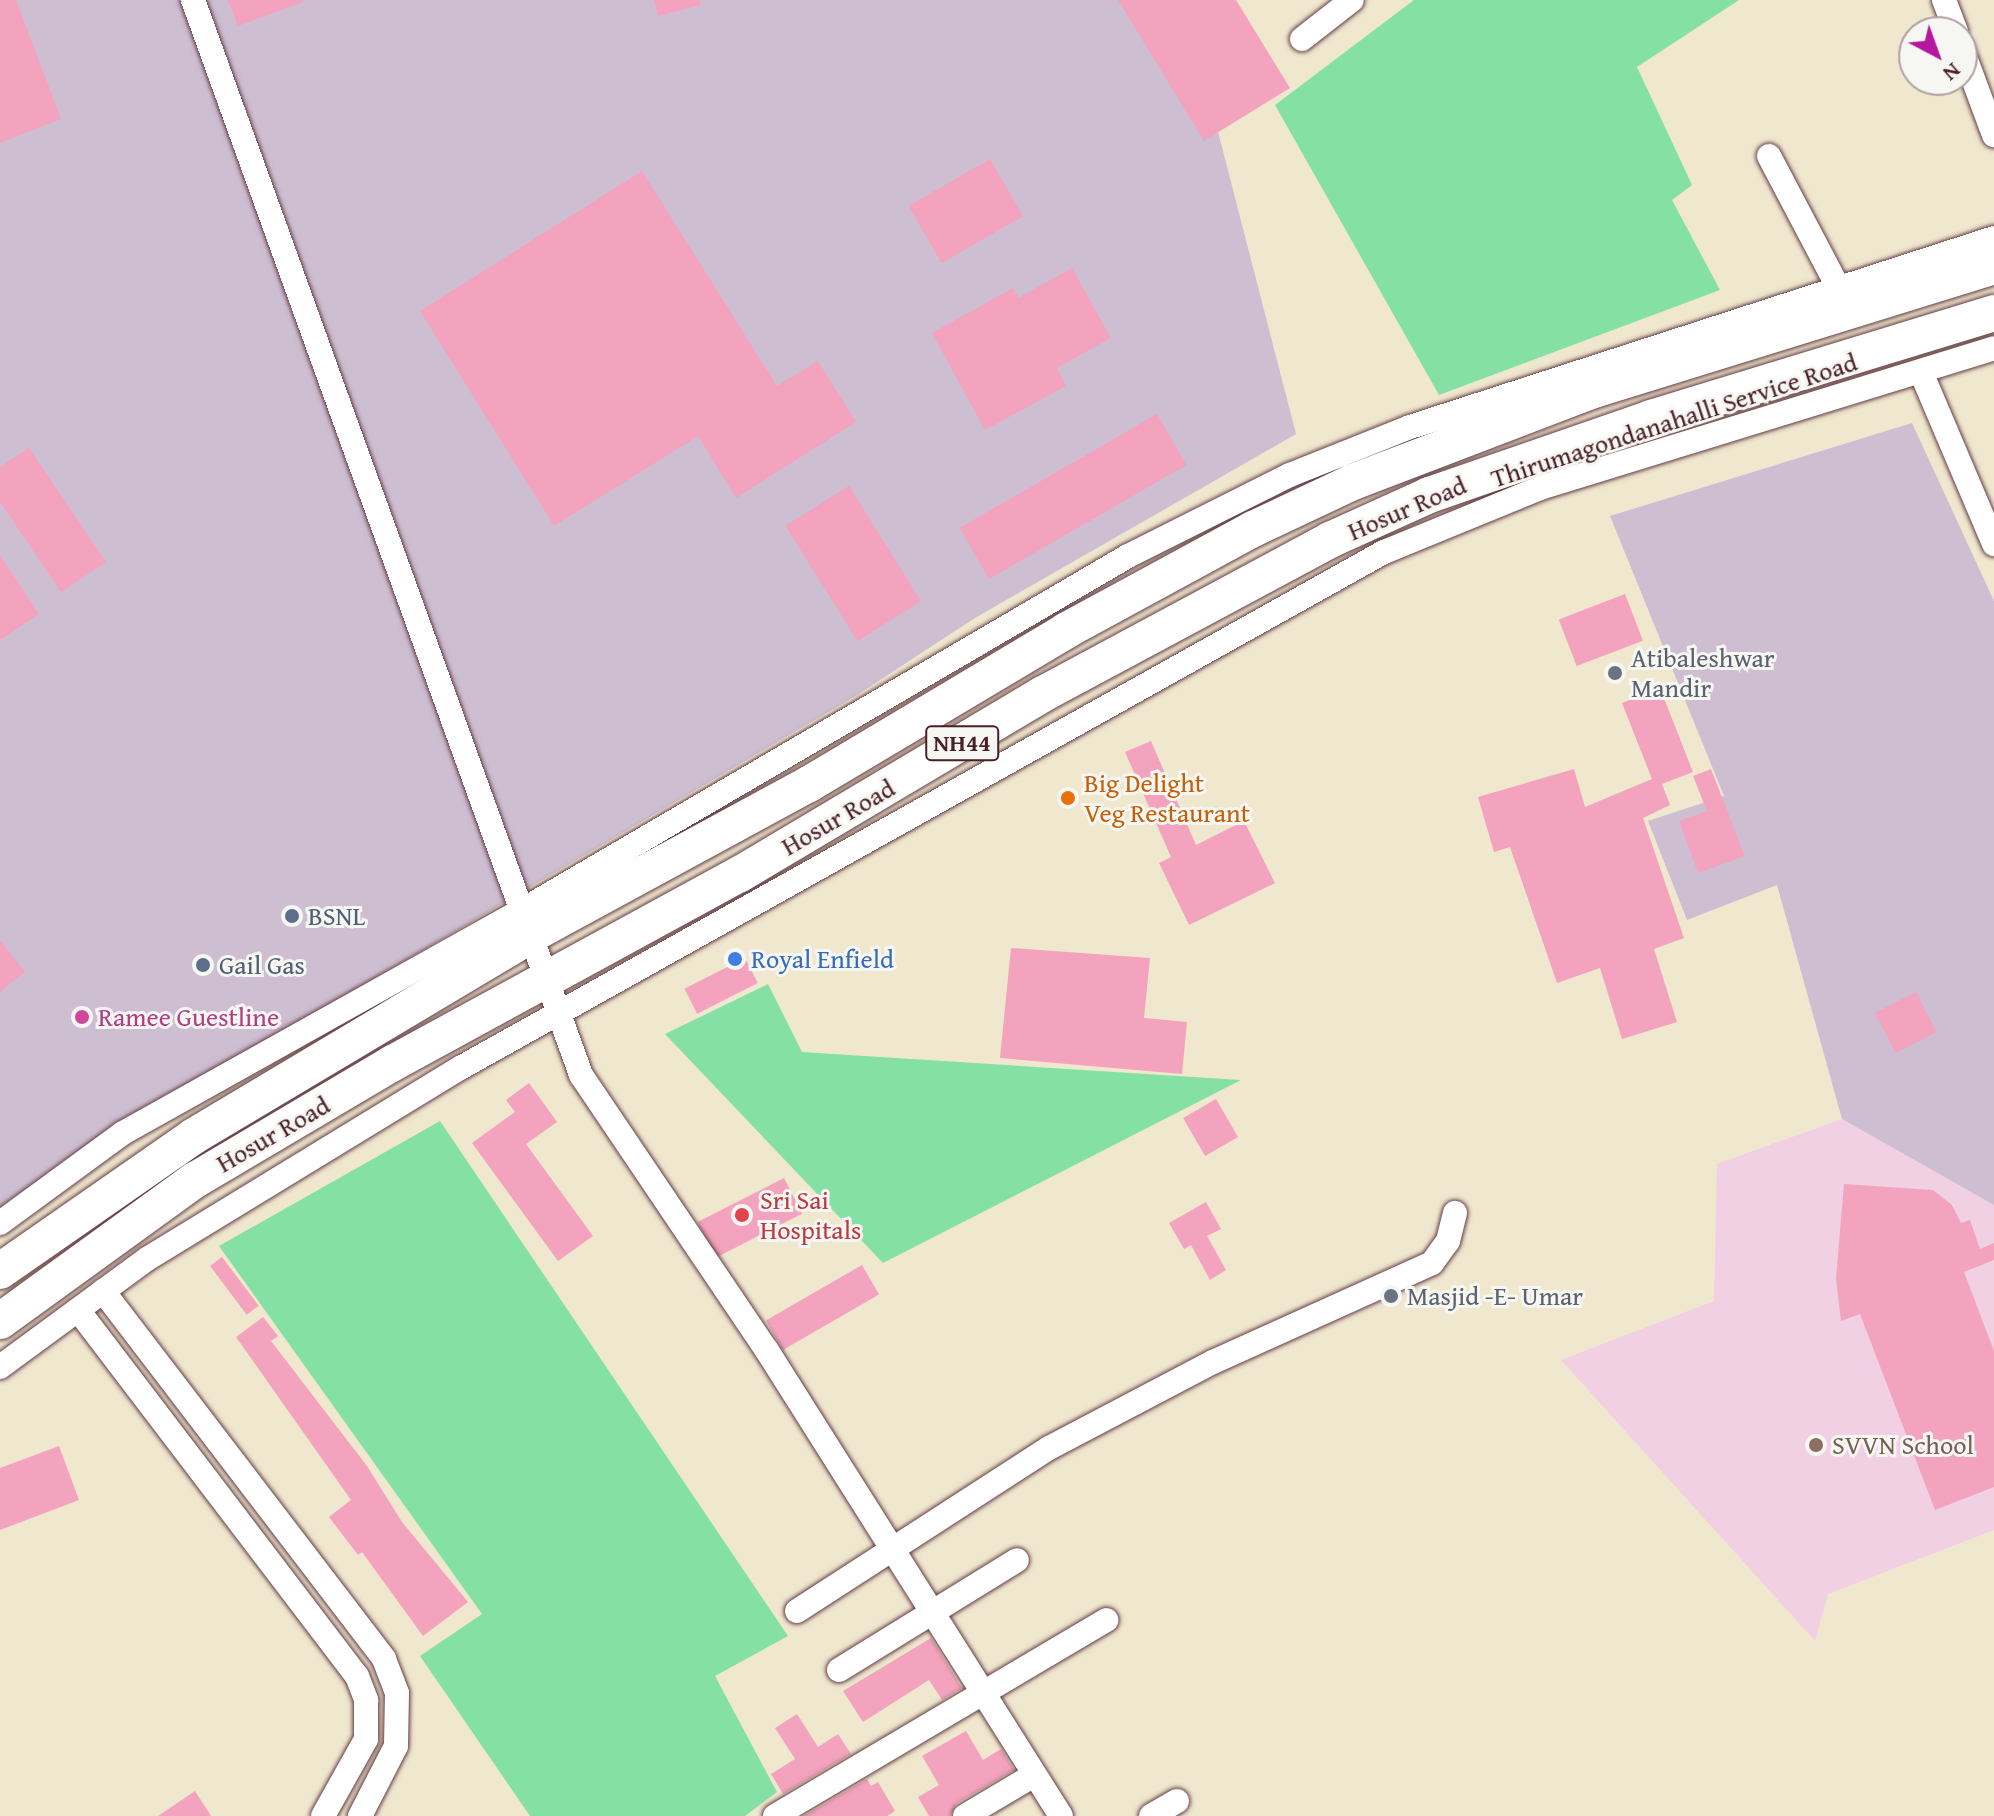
<!DOCTYPE html>
<style>
body{margin:0}
#map{position:relative;width:1994px;height:1816px;overflow:hidden;background:#f0e7cf;font-family:"Gentium Book Plus",serif}
div>[style]{position:absolute}
[style*='--x']{left:calc(var(--x)*1px);top:calc(var(--y)*1px);width:calc(var(--w)*1px);rotate:calc(var(--a)*1deg)}
.built>*{inset:0;background:#f1d0e4}
.industrial>*{inset:0;background:#cebed1}
.green>*{inset:0;background:#85e0a6}
.building>*{inset:0;background:#f3a3bd;transform-origin:0 0}
.roads{filter:drop-shadow(0 0 2px #633d44) drop-shadow(0 0 2px #633d44)}
.minor>*{height:24px;margin:-12px;padding:0 12px;transform-origin:12px;border-radius:12px;background:#fff}
.highway>*{height:36px;margin:-18px;padding:0 18px;transform-origin:18px;border-radius:18px;background:#fff}
.dots>*{width:22px;height:22px;translate:-50% -50%;box-sizing:border-box;border:4px solid #f6f6f2;border-radius:50%}
span{translate:-50% -50%;white-space:nowrap;text-align:center;line-height:1.15;-webkit-text-stroke:6px #f6f6f2;paint-order:stroke}
.shield-label span{padding:2px 6px;background:#f6f6f2;border:2px solid;border-radius:6px;-webkit-text-stroke-width:0}
.shield-label{font-size:24px;color:#4a1f2b;font-weight:700}
.street-label{font-size:26px;color:#4a1f2b}
.worship-label{font-size:26px;color:#5b616d}
.left{translate:0 -50%;text-align:left}
.food-label{font-size:26px;color:#c56008}
.service-label{font-size:26px;color:#4e5e75}
.shop-label{font-size:26px;color:#366cbe}
.hotel-label{font-size:26px;color:#b23c85}
.health-label{font-size:26px;color:#be3a42}
.education-label{font-size:26px;color:#785e54}
.north{position:absolute;left:1898px;top:16px;width:80px;height:80px;box-sizing:border-box;background:#f6f6f2;border:2px solid #b1a0a2;border-radius:50%;rotate:139deg;font-size:22px;font-weight:700;line-height:32px;text-align:center;color:#4a1f2b}
.north::after{content:'';display:block;margin:auto;width:28px;height:36px;background:#b5179e;clip-path:polygon(50% 0,100% 100%,50% 72%,0 100%)}
</style>
<div id="map">
<div class="built">
<div style="clip-path:polygon(1842px 1119px,1994px 1205px,1994px 1530px,1828px 1594px,1815px 1641px,1561px 1360px,1714px 1301px,1717px 1164px)"></div>
</div>
<div class="industrial">
<div style="clip-path:polygon(0 0,1184px 0,1296px 434px,975px 618px,854px 697px,118px 1129px,0 1216px)"></div>
<div style="clip-path:polygon(1912px 423px,1994px 601px,1994px 1205px,1842px 1119px,1777px 885px,1687px 920px,1648px 821px,1724px 796px,1610px 516px)"></div>
</div>
<div class="green">
<div style="clip-path:polygon(1414px 0,1739px 0,1637px 67px,1692px 185px,1672px 200px,1720px 290px,1439px 395px,1275px 105px)"></div>
<div style="clip-path:polygon(768px 984px,802px 1052px,1241px 1080px,883px 1263px,665px 1034px)"></div>
<div style="clip-path:polygon(440px 1121px,788px 1636px,715px 1676px,777px 1792px,745px 1816px,530px 1816px,420px 1656px,482px 1614px,219px 1246px)"></div>
</div>
<div class="building">
<div style="clip-path:polygon(0 0,16px 0,61px 119px,0 143px)"></div>
<div style="clip-path:polygon(228px 0,303px 0,303px 2px,238px 26px)"></div>
<div style="clip-path:polygon(654px 0,700px 0,701px 5px,658px 16px)"></div>
<div style="clip-path:polygon(1118px 0,1236px 0,1290px 88px,1204px 141px)"></div>
<div style="left:990px;top:159px;width:66px;height:94px;rotate:60deg"></div>
<div style="clip-path:polygon(642px 171px,777px 386px,818px 361px,856px 422px,736px 498px,698px 436px,554px 526px,420px 311px)"></div>
<div style="clip-path:polygon(1072px 268px,1111px 338px,1057px 368px,1066px 386px,985px 430px,932px 333px,1013px 288px,1018px 298px)"></div>
<div style="left:1157px;top:414px;width:59px;height:228px;rotate:60deg"></div>
<div style="clip-path:polygon(29px 448px,106px 562px,61px 592px,0 502px,0 467px)"></div>
<div style="left:849px;top:486px;width:136px;height:75px;rotate:58deg"></div>
<div style="clip-path:polygon(0 555px,39px 614px,0 640px)"></div>
<div style="left:1625px;top:594px;width:50px;height:71px;rotate:69deg"></div>
<div style="clip-path:polygon(1660px 688px,1693px 772px,1662px 784px,1670px 805px,1643px 818px,1684px 938px,1654px 949px,1677px 1022px,1622px 1039px,1600px 968px,1557px 983px,1510px 847px,1494px 852px,1478px 797px,1574px 769px,1585px 807px,1652px 779px,1622px 703px)"></div>
<div style="clip-path:polygon(1151px 741px,1196px 845px,1244px 821px,1275px 883px,1189px 925px,1159px 863px,1171px 857px,1125px 752px)"></div>
<div style="clip-path:polygon(1711px 769px,1745px 856px,1698px 873px,1679px 821px,1707px 811px,1693px 776px)"></div>
<div style="clip-path:polygon(0 940px,25px 972px,0 992px)"></div>
<div style="clip-path:polygon(1011px 948px,1150px 958px,1144px 1018px,1187px 1022px,1182px 1074px,1000px 1058px)"></div>
<div style="left:745px;top:958px;width:28px;height:68px;rotate:63deg"></div>
<div style="left:1916px;top:992px;width:45px;height:46px;rotate:63deg"></div>
<div style="clip-path:polygon(529px 1083px,557px 1122px,526px 1144px,593px 1236px,558px 1261px,472px 1143px,515px 1112px,506px 1100px)"></div>
<div style="left:1216px;top:1099px;width:44px;height:38px;rotate:60deg"></div>
<div style="left:784px;top:1178px;width:40px;height:97px;rotate:63deg"></div>
<div style="clip-path:polygon(1844px 1184px,1933px 1190px,1952px 1205px,1961px 1223px,1970px 1220px,1980px 1249px,1994px 1243px,1994px 1260px,1964px 1272px,1994px 1351px,1994px 1487px,1935px 1510px,1860px 1314px,1841px 1321px,1836px 1279px)"></div>
<div style="clip-path:polygon(1206px 1202px,1221px 1229px,1207px 1236px,1226px 1270px,1210px 1280px,1191px 1245px,1184px 1249px,1169px 1223px)"></div>
<div style="left:222px;top:1257px;width:61px;height:15px;rotate:53deg"></div>
<div style="left:862px;top:1265px;width:34px;height:111px;rotate:60deg"></div>
<div style="clip-path:polygon(263px 1317px,278px 1336px,271px 1341px,367px 1466px,402px 1522px,468px 1602px,423px 1636px,362px 1552px,358px 1555px,329px 1517px,351px 1500px,236px 1337px)"></div>
<div style="clip-path:polygon(59px 1446px,79px 1500px,0 1530px,0 1468px)"></div>
<div style="clip-path:polygon(931px 1638px,962px 1688px,942px 1700px,929px 1680px,863px 1722px,843px 1691px)"></div>
<div style="clip-path:polygon(797px 1714px,818px 1747px,838px 1734px,851px 1754px,783px 1794px,771px 1774px,795px 1759px,775px 1728px)"></div>
<div style="clip-path:polygon(966px 1731px,983px 1760px,1001px 1749px,1014px 1770px,957px 1803px,950px 1816px,929px 1816px,918px 1797px,939px 1785px,922px 1756px)"></div>
<div style="clip-path:polygon(867px 1779px,871px 1786px,878px 1782px,895px 1811px,887px 1816px,804px 1816px)"></div>
<div style="clip-path:polygon(195px 1791px,211px 1816px,158px 1816px)"></div>
</div>
<div class="roads">
<div class="minor">
<div style="--x:193;--y:0;--w:1143;--a:70.15"></div>
<div style="--x:581;--y:1075;--w:331;--a:56"></div>
<div style="--x:766;--y:1349;--w:552;--a:57.72"></div>
<div style="--x:1944;--y:0;--w:34;--a:69"></div>
<div style="--x:1302;--y:39;--w:63;--a:-38"></div>
<div style="--x:1962;--y:49;--w:92;--a:69.6"></div>
<div style="--x:1769;--y:156;--w:148;--a:62.2"></div>
<div style="--x:1921;--y:372;--w:187;--a:67"></div>
<div style="--x:0;--y:1223;--w:152;--a:-36.2"></div>
<div style="--x:123;--y:1133;--w:453;--a:-29.2"></div>
<div style="--x:519;--y:912;--w:705;--a:-30.31"></div>
<div style="--x:1128;--y:556;--w:181;--a:-26.6"></div>
<div style="--x:1290;--y:475;--w:129;--a:-21.8"></div>
<div style="--x:1410;--y:427;--w:614;--a:-17.93"></div>
<div style="--x:103;--y:1291;--w:463;--a:52.6"></div>
<div style="--x:384;--y:1659;--w:36;--a:69"></div>
<div style="--x:397;--y:1693;--w:53;--a:91.1"></div>
<div style="--x:396;--y:1746;--w:79;--a:117.2"></div>
<div style="--x:78;--y:1310;--w:460;--a:52.7"></div>
<div style="--x:357;--y:1676;--w:26;--a:69"></div>
<div style="--x:366;--y:1700;--w:39;--a:90"></div>
<div style="--x:366;--y:1739;--w:88;--a:119.2"></div>
<div style="--x:0;--y:1367;--w:182;--a:-36.3"></div>
<div style="--x:147;--y:1259;--w:369;--a:-31.4"></div>
<div style="--x:462;--y:1067;--w:1056;--a:-29.19"></div>
<div style="--x:1384;--y:552;--w:169;--a:-22.3"></div>
<div style="--x:1540;--y:488;--w:475;--a:-17.1"></div>
<div style="--x:797;--y:1611;--w:300;--a:-32.9"></div>
<div style="--x:1049;--y:1448;--w:185;--a:-27.7"></div>
<div style="--x:1213;--y:1362;--w:240;--a:-24.3"></div>
<div style="--x:1432;--y:1263;--w:27;--a:-54"></div>
<div style="--x:1448;--y:1241;--w:29;--a:-76"></div>
<div style="--x:839;--y:1670;--w:209;--a:-31.7"></div>
<div style="--x:775;--y:1816;--w:385;--a:-30.6"></div>
<div style="--x:965;--y:1816;--w:80;--a:-30.7"></div>
<div style="--x:1151;--y:1816;--w:30;--a:-30"></div>
</div>
<div class="highway">
<div style="--x:0;--y:1271;--w:236;--a:-34.8"></div>
<div style="--x:194;--y:1136;--w:400;--a:-30.8"></div>
<div style="--x:538;--y:931;--w:308;--a:-28.5"></div>
<div style="--x:809;--y:784;--w:300;--a:-30.8"></div>
<div style="--x:1067;--y:630;--w:212;--a:-28.5"></div>
<div style="--x:1253;--y:529;--w:110;--a:-25.2"></div>
<div style="--x:1353;--y:482;--w:258;--a:-20.9"></div>
<div style="--x:1594;--y:390;--w:419;--a:-17.2"></div>
<div style="--x:0;--y:1321;--w:241;--a:-35.9"></div>
<div style="--x:195;--y:1180;--w:230;--a:-30.6"></div>
<div style="--x:393;--y:1063;--w:395;--a:-28.6"></div>
<div style="--x:740;--y:874;--w:352;--a:-30.7"></div>
<div style="--x:1043;--y:694;--w:326;--a:-28.2"></div>
<div style="--x:1330;--y:540;--w:109;--a:-24.4"></div>
<div style="--x:1429;--y:495;--w:235;--a:-19.1"></div>
<div style="--x:1651;--y:418;--w:359;--a:-17"></div>
</div>
</div>
<div class="dots">
<div style="left:1615px;top:673px;background:#6b7280"></div>
<div style="left:1068px;top:798px;background:#e8710a"></div>
<div style="left:292px;top:916px;background:#5c6f8a"></div>
<div style="left:735px;top:959px;background:#3f7fe0"></div>
<div style="left:203px;top:965px;background:#5c6f8a"></div>
<div style="left:82px;top:1017px;background:#d1479c"></div>
<div style="left:742px;top:1215px;background:#e0444e"></div>
<div style="left:1391px;top:1296px;background:#6b7280"></div>
<div style="left:1816px;top:1445px;background:#8d6e63"></div>
</div>
<div class="shield-label">
<span style="left:962px;top:743px">NH44</span>
</div>
<div class="street-label">
<span style="left:1674px;top:420px;rotate:-18deg">Thirumagondanahalli Service Road</span>
<span style="left:1407px;top:508px;rotate:-23deg">Hosur Road</span>
<span style="left:838px;top:817px;rotate:-30deg">Hosur Road</span>
<span style="left:273px;top:1134px;rotate:-30deg">Hosur Road</span>
</div>
<div class="worship-label">
<span class="left" style="left:1631px;top:673px">Atibaleshwar<br>Mandir</span>
<span class="left" style="left:1407px;top:1296px">Masjid -E- Umar</span>
</div>
<div class="food-label">
<span class="left" style="left:1084px;top:798px">Big Delight<br>Veg Restaurant</span>
</div>
<div class="service-label">
<span class="left" style="left:308px;top:916px">BSNL</span>
<span class="left" style="left:219px;top:965px">Gail Gas</span>
</div>
<div class="shop-label">
<span class="left" style="left:751px;top:959px">Royal Enfield</span>
</div>
<div class="hotel-label">
<span class="left" style="left:98px;top:1017px">Ramee Guestline</span>
</div>
<div class="health-label">
<span class="left" style="left:760px;top:1215px">Sri Sai<br>Hospitals</span>
</div>
<div class="education-label">
<span class="left" style="left:1832px;top:1445px">SVVN School</span>
</div>
<div class="north">N</div>
</div>
